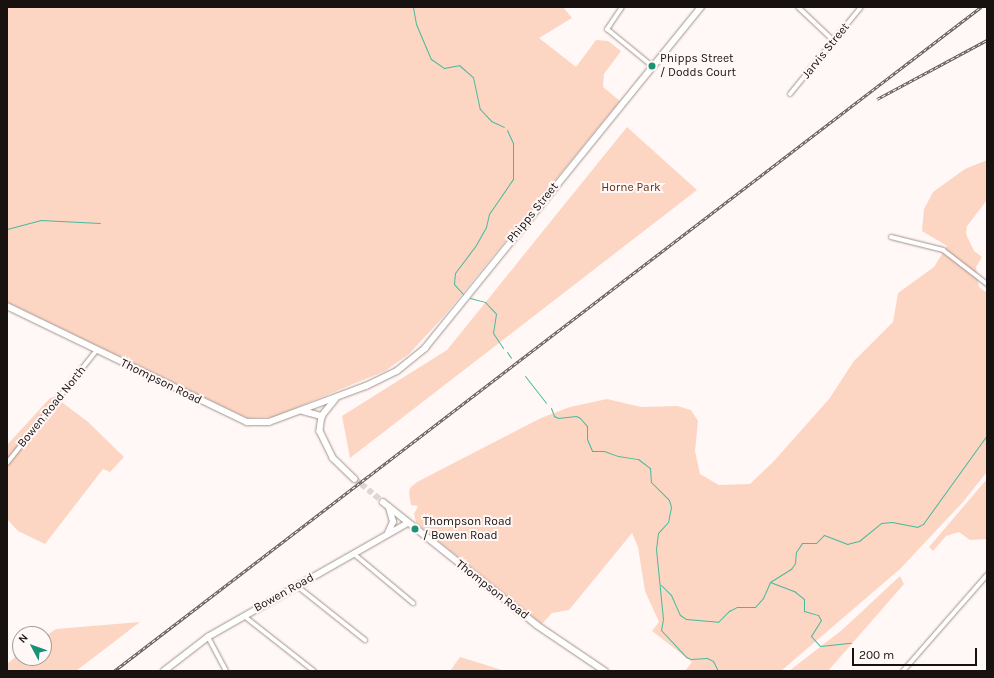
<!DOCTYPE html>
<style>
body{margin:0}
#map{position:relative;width:994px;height:678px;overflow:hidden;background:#fff8f6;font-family:Karla,sans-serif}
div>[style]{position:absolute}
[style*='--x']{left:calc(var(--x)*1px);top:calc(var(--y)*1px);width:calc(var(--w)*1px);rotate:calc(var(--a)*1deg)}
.green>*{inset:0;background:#fdd5c3}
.stream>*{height:1px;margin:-0.5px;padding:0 0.5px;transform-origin:0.5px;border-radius:0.5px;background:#47ba9c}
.secondary-tunnel>*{height:5.5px;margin-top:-2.75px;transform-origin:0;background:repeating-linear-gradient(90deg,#dcd6d4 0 5.5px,transparent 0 8.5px)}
.roads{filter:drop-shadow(0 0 1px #a1928c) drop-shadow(0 0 1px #a1928c)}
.street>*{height:4px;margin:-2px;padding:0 2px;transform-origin:2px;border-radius:2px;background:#fff}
.secondary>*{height:5.5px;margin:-2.75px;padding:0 2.75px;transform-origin:2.75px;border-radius:2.75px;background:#fff}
.rail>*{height:2.5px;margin-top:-1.25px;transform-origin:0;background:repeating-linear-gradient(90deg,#fff8f6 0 3px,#5f5957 0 6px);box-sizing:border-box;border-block:1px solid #5f5957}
.dots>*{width:11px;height:11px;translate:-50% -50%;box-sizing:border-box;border:2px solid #fff8f6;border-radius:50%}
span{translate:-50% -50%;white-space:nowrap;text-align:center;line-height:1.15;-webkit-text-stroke:4px #fff8f6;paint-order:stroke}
.street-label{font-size:12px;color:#171210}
.poi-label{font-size:12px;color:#171210}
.left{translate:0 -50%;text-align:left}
.park-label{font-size:12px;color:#652f15}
.frame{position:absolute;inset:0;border:8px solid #171210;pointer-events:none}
.north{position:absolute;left:12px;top:626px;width:40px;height:40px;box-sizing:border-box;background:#fff8f6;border:1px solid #a29c9a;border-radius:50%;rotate:311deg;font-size:11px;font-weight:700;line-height:16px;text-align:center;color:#171210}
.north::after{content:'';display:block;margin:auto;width:14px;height:18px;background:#1a9276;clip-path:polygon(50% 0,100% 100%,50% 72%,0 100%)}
.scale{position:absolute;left:852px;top:648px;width:125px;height:18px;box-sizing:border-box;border:2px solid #171210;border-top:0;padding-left:5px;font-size:12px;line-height:14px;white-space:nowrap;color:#171210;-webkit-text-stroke:3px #fff8f6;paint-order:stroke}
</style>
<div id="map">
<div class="green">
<div style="clip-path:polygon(7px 7px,563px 7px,572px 18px,539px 38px,576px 67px,596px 40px,608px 41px,621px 51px,604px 74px,603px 87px,620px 101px,444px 316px,409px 354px,385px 371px,273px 417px,247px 418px,7px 302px)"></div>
<div style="clip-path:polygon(627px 127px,697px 190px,350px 458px,342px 416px,447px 350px)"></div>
<div style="clip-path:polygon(987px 160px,987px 200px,967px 226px,966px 234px,974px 251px,982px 257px,976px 267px,979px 287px,987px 293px,987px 472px,962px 503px,900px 569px,781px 671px,685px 671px,692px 662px,652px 631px,659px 622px,645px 591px,638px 547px,632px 533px,569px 610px,552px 613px,542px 624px,416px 523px,414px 514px,418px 506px,411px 505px,409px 493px,410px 488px,417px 482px,541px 418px,570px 407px,607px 399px,641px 407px,677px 406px,691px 410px,698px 421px,695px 451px,700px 474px,719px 485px,750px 484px,774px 461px,829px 399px,854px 361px,893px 322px,898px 293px,934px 267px,947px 246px,922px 231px,924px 209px,933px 192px,965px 169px)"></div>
<div style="clip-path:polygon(55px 397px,88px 422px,124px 457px,110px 472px,103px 469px,45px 544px,18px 531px,7px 519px,7px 445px,50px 398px)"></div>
<div style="clip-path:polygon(987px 479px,987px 539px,970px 540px,959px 532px,946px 536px,933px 551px,929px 547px)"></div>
<div style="clip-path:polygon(900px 576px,904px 584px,828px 671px,789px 671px,842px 630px)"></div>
<div style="clip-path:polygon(140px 622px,76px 671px,7px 671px,7px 664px,20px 653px,20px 658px,44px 658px,44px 637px,56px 629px)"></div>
<div style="clip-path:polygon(460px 657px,470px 660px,505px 671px,450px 671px)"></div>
</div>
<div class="stream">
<div style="--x:413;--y:7;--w:17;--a:80"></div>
<div style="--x:416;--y:24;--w:38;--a:67"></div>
<div style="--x:431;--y:59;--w:16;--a:35"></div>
<div style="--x:444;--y:68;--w:15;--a:-11"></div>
<div style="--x:459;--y:65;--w:18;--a:41"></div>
<div style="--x:473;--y:77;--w:33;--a:78"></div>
<div style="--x:480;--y:109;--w:16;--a:47"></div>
<div style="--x:491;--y:121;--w:14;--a:25"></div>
<div style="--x:7;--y:229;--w:34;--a:-15"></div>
<div style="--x:40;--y:220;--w:60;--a:2.9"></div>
<div style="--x:463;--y:294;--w:13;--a:-132"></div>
<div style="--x:454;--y:284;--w:11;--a:-85"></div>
<div style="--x:455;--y:273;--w:35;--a:-53"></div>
<div style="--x:476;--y:245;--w:21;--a:-61"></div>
<div style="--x:486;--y:227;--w:13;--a:-77"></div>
<div style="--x:489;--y:214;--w:42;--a:-55.6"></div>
<div style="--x:513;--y:179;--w:36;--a:-90"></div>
<div style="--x:513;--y:143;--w:14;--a:-115"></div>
<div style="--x:470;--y:298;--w:16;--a:15"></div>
<div style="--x:485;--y:302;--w:16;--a:47"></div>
<div style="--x:496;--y:314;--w:19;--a:99"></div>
<div style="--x:493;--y:333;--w:18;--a:56"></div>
<div style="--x:507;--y:352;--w:7;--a:56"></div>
<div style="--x:525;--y:376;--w:34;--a:52"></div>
<div style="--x:551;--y:408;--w:9;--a:69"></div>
<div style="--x:554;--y:416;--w:4;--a:27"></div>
<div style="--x:558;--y:418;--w:18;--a:-6"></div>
<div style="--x:576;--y:416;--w:4;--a:27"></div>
<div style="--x:580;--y:418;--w:11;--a:49"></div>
<div style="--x:587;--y:426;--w:13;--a:90"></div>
<div style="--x:587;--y:439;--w:13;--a:67"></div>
<div style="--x:592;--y:451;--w:12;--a:0"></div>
<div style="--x:604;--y:451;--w:15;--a:20"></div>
<div style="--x:618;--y:456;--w:20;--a:9"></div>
<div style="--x:638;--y:459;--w:15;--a:37"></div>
<div style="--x:650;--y:468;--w:14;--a:86"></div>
<div style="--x:651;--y:482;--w:25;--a:45"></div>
<div style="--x:669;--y:500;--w:7;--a:74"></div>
<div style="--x:671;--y:507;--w:15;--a:101"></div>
<div style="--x:668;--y:522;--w:15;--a:132"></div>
<div style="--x:658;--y:533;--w:16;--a:97"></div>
<div style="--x:656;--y:549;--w:70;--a:84.3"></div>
<div style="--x:663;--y:619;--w:11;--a:100"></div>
<div style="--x:661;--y:630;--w:37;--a:47"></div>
<div style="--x:686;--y:657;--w:5;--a:22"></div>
<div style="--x:691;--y:659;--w:16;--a:-4"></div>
<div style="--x:707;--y:658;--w:7;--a:27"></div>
<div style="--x:713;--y:661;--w:11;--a:63"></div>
<div style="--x:770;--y:582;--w:26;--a:21"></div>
<div style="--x:794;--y:591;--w:13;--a:39"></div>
<div style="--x:804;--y:599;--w:12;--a:90"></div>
<div style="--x:804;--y:611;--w:15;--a:16"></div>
<div style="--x:818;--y:615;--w:6;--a:59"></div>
<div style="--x:821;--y:620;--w:19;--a:122"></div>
<div style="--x:811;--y:636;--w:13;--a:48"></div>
<div style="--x:820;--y:646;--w:31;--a:-6"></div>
<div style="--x:661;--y:585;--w:14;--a:45"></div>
<div style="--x:671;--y:595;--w:22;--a:66"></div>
<div style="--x:680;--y:615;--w:7;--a:34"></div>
<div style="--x:686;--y:619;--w:32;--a:5"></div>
<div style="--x:718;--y:622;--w:16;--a:-45"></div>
<div style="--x:729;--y:611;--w:9;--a:-27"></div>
<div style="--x:737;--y:607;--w:18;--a:0"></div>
<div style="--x:755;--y:607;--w:12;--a:-48"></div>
<div style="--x:763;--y:598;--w:17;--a:-66"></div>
<div style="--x:770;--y:582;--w:25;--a:-32"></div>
<div style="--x:791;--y:569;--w:7;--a:-56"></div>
<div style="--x:795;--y:563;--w:11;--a:-85"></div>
<div style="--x:796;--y:552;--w:11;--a:-56"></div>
<div style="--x:802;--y:543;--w:14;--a:0"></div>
<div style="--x:816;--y:543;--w:11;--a:-45"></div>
<div style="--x:824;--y:535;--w:25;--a:21"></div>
<div style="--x:847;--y:544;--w:12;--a:-14"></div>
<div style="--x:859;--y:541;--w:28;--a:-39"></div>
<div style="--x:881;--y:523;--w:11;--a:-5"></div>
<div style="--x:892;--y:522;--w:25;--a:11"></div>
<div style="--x:917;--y:527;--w:7;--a:-27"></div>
<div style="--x:923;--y:524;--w:110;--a:-54.3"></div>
</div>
<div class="secondary-tunnel">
<div style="--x:355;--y:479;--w:36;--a:39"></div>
</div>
<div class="roads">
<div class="street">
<div style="--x:622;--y:7;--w:27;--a:124"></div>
<div style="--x:607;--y:29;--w:58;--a:39.4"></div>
<div style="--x:798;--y:7;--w:50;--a:43.4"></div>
<div style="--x:790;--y:94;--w:112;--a:-50.8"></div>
<div style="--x:891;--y:237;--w:54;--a:14"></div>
<div style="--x:943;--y:250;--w:56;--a:37.7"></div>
<div style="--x:7;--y:463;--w:143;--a:-51.5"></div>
<div style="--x:354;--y:554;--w:77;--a:39.7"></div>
<div style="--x:297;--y:586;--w:87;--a:38.5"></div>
<div style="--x:244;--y:616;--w:89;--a:38.2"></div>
<div style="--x:208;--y:637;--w:38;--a:62"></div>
<div style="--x:903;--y:671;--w:128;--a:-48.8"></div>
</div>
<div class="secondary">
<div style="--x:7;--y:306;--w:267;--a:25.8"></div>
<div style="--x:247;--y:422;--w:22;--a:0"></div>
<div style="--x:269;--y:422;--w:103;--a:-20.4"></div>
<div style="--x:366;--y:386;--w:34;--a:-26"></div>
<div style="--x:397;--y:371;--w:36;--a:-39"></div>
<div style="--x:425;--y:348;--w:439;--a:-51"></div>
<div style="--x:336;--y:399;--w:22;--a:129"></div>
<div style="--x:322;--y:416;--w:15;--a:98"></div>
<div style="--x:320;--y:431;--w:30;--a:64"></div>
<div style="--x:333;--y:458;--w:30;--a:44"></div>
<div style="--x:303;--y:411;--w:20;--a:15"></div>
<div style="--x:383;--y:502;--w:197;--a:38.6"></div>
<div style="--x:537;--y:625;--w:82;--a:34.1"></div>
<div style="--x:388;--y:533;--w:12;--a:-66"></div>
<div style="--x:393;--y:522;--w:15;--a:-106"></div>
<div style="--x:164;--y:671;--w:56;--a:-37.7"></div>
<div style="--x:208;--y:637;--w:230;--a:-29.7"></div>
</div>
</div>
<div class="rail">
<div style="--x:877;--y:99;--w:125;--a:-28.2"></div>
<div style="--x:114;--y:671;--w:1092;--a:-37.45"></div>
</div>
<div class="dots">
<div style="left:652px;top:66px;background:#1a9276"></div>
<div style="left:415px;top:529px;background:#1a9276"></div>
</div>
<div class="street-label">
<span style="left:826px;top:51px;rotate:-51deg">Jarvis Street</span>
<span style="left:533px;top:213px;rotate:-51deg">Phipps Street</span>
<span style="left:161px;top:382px;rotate:26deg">Thompson Road</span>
<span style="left:52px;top:407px;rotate:-51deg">Bowen Road North</span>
<span style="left:492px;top:590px;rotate:38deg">Thompson Road</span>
<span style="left:284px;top:593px;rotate:-29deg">Bowen Road</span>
</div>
<div class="poi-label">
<span class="left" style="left:660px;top:66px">Phipps Street<br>/ Dodds Court</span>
<span class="left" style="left:423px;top:529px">Thompson Road<br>/ Bowen Road</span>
</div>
<div class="park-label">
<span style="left:631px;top:188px">Horne Park</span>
</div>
<div class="frame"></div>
<div class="north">N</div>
<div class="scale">200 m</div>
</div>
